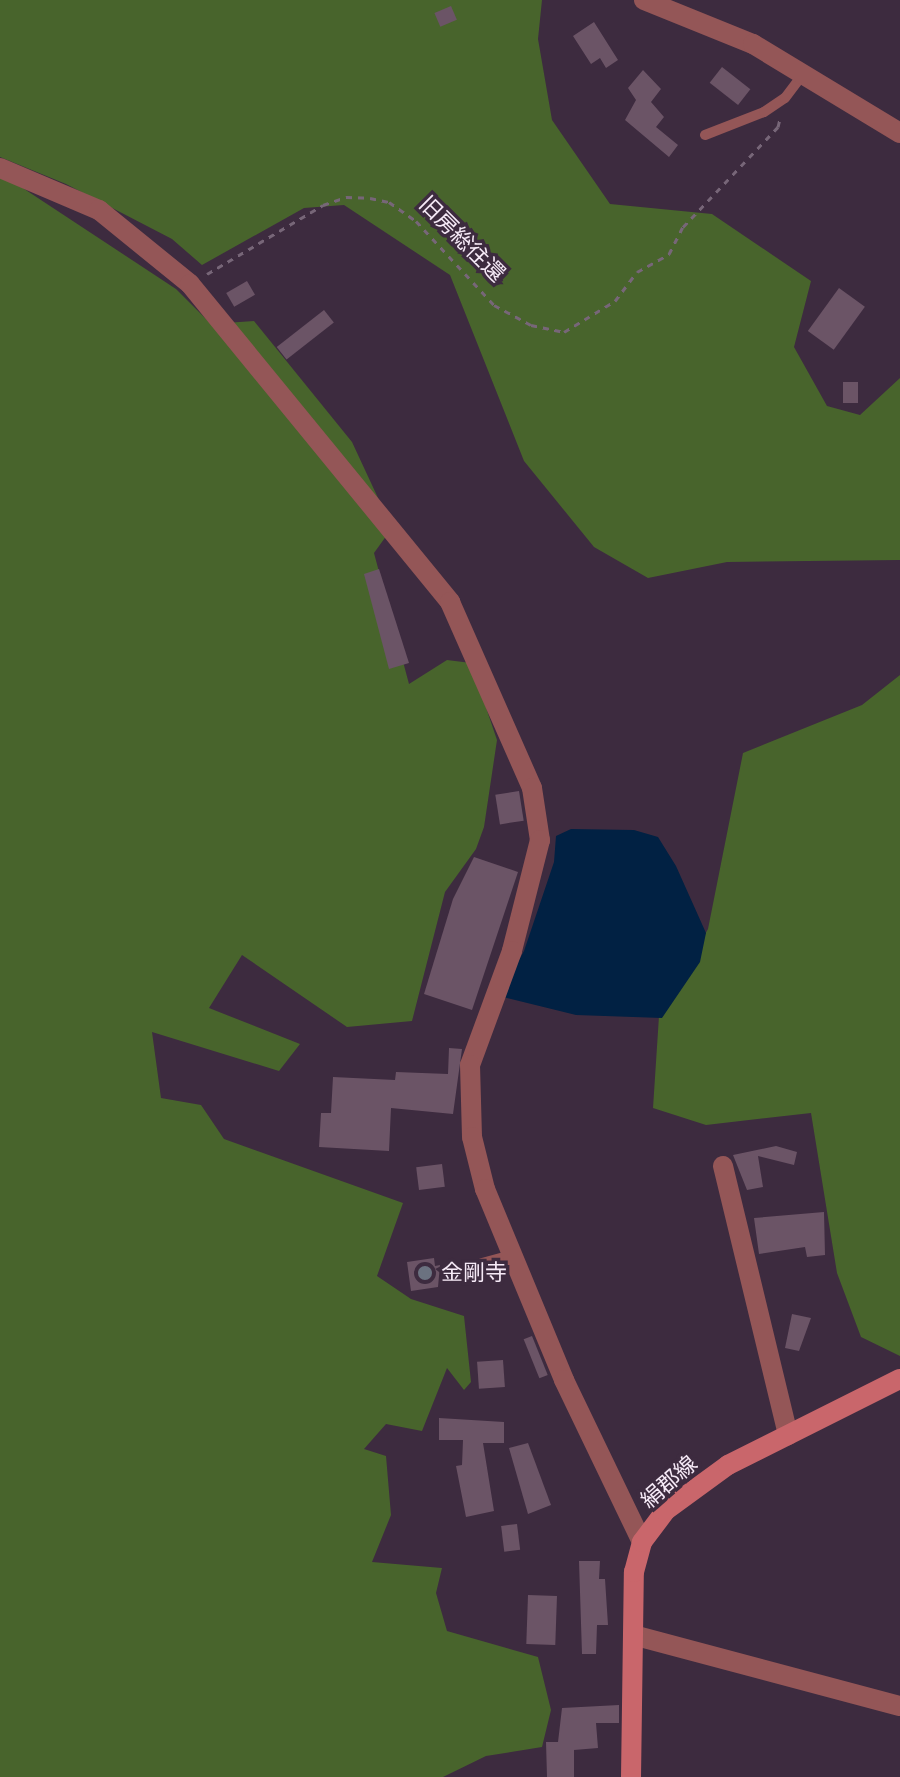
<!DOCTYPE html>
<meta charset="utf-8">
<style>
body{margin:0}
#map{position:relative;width:900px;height:1777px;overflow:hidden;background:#3d2b3f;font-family:Rubik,"Noto Sans JP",sans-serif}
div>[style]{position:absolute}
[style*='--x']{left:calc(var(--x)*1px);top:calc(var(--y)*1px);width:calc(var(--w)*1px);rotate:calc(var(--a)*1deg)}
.green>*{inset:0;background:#48642c}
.water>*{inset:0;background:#012143}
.building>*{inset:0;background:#6b5466;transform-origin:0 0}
.path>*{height:3px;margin-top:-1.5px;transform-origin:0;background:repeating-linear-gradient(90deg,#776678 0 6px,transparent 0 12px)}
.service>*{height:10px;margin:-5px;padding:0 5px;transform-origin:5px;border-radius:5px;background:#945657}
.minor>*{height:20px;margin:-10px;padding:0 10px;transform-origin:10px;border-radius:10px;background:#945657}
.secondary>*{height:20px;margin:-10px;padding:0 10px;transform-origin:10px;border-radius:10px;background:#c9666b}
.dots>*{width:22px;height:22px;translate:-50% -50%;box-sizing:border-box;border:4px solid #3d2b3f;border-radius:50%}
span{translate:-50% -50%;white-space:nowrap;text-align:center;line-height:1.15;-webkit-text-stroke:7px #3d2b3f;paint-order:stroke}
.street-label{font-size:22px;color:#f6eaf7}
.poi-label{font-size:22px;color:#f6eaf7}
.left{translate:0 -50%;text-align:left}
</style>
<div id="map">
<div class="green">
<div style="clip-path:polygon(0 0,542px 0,538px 39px,552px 120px,610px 204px,712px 214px,811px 281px,794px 347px,827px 406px,860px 415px,900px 378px,900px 560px,727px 562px,648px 578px,594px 547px,524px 461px,450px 275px,344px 205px,304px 208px,202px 265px,172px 239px,66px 184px,0 157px)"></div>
<div style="clip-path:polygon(0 173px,176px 289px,211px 324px,254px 321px,352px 442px,392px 528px,374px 553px,409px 684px,447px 660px,471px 663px,497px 740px,484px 827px,476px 849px,445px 892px,412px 1021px,347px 1027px,242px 955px,209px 1008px,300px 1044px,279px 1071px,152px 1032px,161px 1098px,201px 1105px,224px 1139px,403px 1203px,377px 1276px,411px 1299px,464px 1316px,471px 1382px,464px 1390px,447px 1368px,422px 1431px,386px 1424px,364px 1449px,386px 1456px,391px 1515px,372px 1562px,442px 1568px,436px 1593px,447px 1631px,538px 1657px,551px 1710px,542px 1747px,486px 1756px,443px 1777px,0 1777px)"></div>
<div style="clip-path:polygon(900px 675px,900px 1356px,861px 1337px,837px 1273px,811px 1113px,706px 1125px,653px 1108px,659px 1016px,708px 929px,743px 753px,862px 705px)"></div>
</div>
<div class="water">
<div style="clip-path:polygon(571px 829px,634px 830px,658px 837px,676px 866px,706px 933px,700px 962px,662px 1018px,576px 1015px,499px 996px,524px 951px,554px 862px,556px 836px)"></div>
</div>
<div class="building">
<div style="left:451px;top:6px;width:15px;height:18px;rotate:67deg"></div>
<div style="clip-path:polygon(594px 22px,618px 60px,606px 68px,600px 58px,591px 64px,573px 36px)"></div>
<div style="left:722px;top:67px;width:36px;height:20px;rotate:38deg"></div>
<div style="clip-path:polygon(643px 70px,661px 89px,651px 102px,664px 117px,656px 127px,678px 145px,669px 157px,625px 120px,636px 100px,628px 88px)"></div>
<div style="left:247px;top:281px;width:16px;height:24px;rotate:60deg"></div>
<div style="left:839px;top:288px;width:32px;height:53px;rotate:36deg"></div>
<div style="left:324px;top:310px;width:16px;height:60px;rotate:52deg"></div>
<div style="left:843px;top:382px;width:15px;height:21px"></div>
<div style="clip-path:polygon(379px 569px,409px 663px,389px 669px,364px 574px)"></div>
<div style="left:519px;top:791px;width:30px;height:24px;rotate:81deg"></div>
<div style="clip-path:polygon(474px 857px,518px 872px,472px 1010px,424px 994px,453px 899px)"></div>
<div style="clip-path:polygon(449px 1048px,462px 1049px,453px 1114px,391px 1108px,389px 1151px,319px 1147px,321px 1113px,331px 1113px,333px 1077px,395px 1080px,396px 1072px,448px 1074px)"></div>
<div style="clip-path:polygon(776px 1146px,797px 1152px,794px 1165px,758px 1156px,763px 1187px,747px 1190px,733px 1155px)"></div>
<div style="left:442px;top:1164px;width:23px;height:26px;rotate:83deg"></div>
<div style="clip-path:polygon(824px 1212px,825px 1255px,807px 1257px,805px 1247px,759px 1254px,754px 1218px)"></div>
<div style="clip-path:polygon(434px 1258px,435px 1266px,440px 1265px,438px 1287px,411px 1291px,407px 1262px)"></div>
<div style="clip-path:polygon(792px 1314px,811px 1318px,799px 1351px,785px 1348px)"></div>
<div style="left:532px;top:1336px;width:42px;height:9px;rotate:68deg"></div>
<div style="left:503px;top:1360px;width:27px;height:26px;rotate:86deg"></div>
<div style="clip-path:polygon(439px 1418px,504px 1422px,504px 1443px,483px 1443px,494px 1511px,466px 1517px,456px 1466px,462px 1465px,463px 1440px,439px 1440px)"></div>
<div style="clip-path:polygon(528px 1443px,551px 1505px,528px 1514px,509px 1448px)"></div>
<div style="left:517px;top:1524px;width:26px;height:16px;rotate:83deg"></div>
<div style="clip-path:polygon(579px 1561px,600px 1561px,599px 1579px,605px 1579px,608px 1625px,597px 1625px,596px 1654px,582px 1654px)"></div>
<div style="left:528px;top:1595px;width:29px;height:49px;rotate:2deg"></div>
<div style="clip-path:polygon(619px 1705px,619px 1723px,596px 1723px,598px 1748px,574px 1750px,574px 1777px,547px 1777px,546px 1742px,558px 1742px,562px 1708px)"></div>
</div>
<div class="path">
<div style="--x:207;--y:274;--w:135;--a:-30.7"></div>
<div style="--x:323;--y:205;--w:24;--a:-19"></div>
<div style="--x:346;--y:197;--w:24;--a:2"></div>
<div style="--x:370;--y:198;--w:19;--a:12"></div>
<div style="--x:389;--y:202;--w:33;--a:35"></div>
<div style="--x:416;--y:221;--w:115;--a:47.1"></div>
<div style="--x:494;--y:305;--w:42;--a:28.4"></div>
<div style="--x:531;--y:325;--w:34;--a:12"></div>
<div style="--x:564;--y:332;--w:60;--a:-31.3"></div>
<div style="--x:615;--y:301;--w:36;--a:-53"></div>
<div style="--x:637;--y:272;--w:37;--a:-29"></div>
<div style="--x:669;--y:254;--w:30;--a:-63"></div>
<div style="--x:683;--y:227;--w:138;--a:-46.5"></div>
<div style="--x:778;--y:127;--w:9;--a:-77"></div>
<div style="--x:447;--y:1272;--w:25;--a:-14"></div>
</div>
<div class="service">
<div style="--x:705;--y:135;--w:63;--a:-21.3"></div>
<div style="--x:764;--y:112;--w:25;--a:-34"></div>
<div style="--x:785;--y:98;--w:31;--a:-53"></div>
<div style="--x:482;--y:1263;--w:31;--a:-15"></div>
</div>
<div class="minor">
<div style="--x:644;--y:0;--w:118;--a:22"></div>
<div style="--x:753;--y:44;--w:172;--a:31.2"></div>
<div style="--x:0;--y:168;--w:108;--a:23"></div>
<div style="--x:99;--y:210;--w:117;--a:39.1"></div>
<div style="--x:190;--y:284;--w:411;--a:50.7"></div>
<div style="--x:450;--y:602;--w:203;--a:66.2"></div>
<div style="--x:532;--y:788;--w:53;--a:81.3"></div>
<div style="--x:540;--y:840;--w:114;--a:104.2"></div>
<div style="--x:512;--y:951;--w:121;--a:110.2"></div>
<div style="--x:470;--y:1065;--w:72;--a:88.4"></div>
<div style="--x:472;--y:1137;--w:54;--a:76"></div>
<div style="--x:485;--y:1189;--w:207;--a:67.5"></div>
<div style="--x:564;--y:1380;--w:180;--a:64.3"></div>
<div style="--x:723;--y:1166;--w:277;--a:76.4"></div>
<div style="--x:633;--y:1635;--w:276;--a:14.9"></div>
</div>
<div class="secondary">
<div style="--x:631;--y:1777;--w:205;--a:-89.2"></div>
<div style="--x:634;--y:1572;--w:31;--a:-75"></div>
<div style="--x:642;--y:1542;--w:39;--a:-53"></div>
<div style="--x:665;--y:1511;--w:78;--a:-36.1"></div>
<div style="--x:728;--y:1465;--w:192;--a:-26.6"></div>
</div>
<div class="dots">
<div style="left:425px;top:1273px;background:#6b7280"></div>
</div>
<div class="street-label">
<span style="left:462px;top:239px;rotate:45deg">旧房総往還</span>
<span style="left:669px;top:1482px;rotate:-41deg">絹郡線</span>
</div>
<div class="poi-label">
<span class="left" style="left:441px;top:1273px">金剛寺</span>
</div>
</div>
